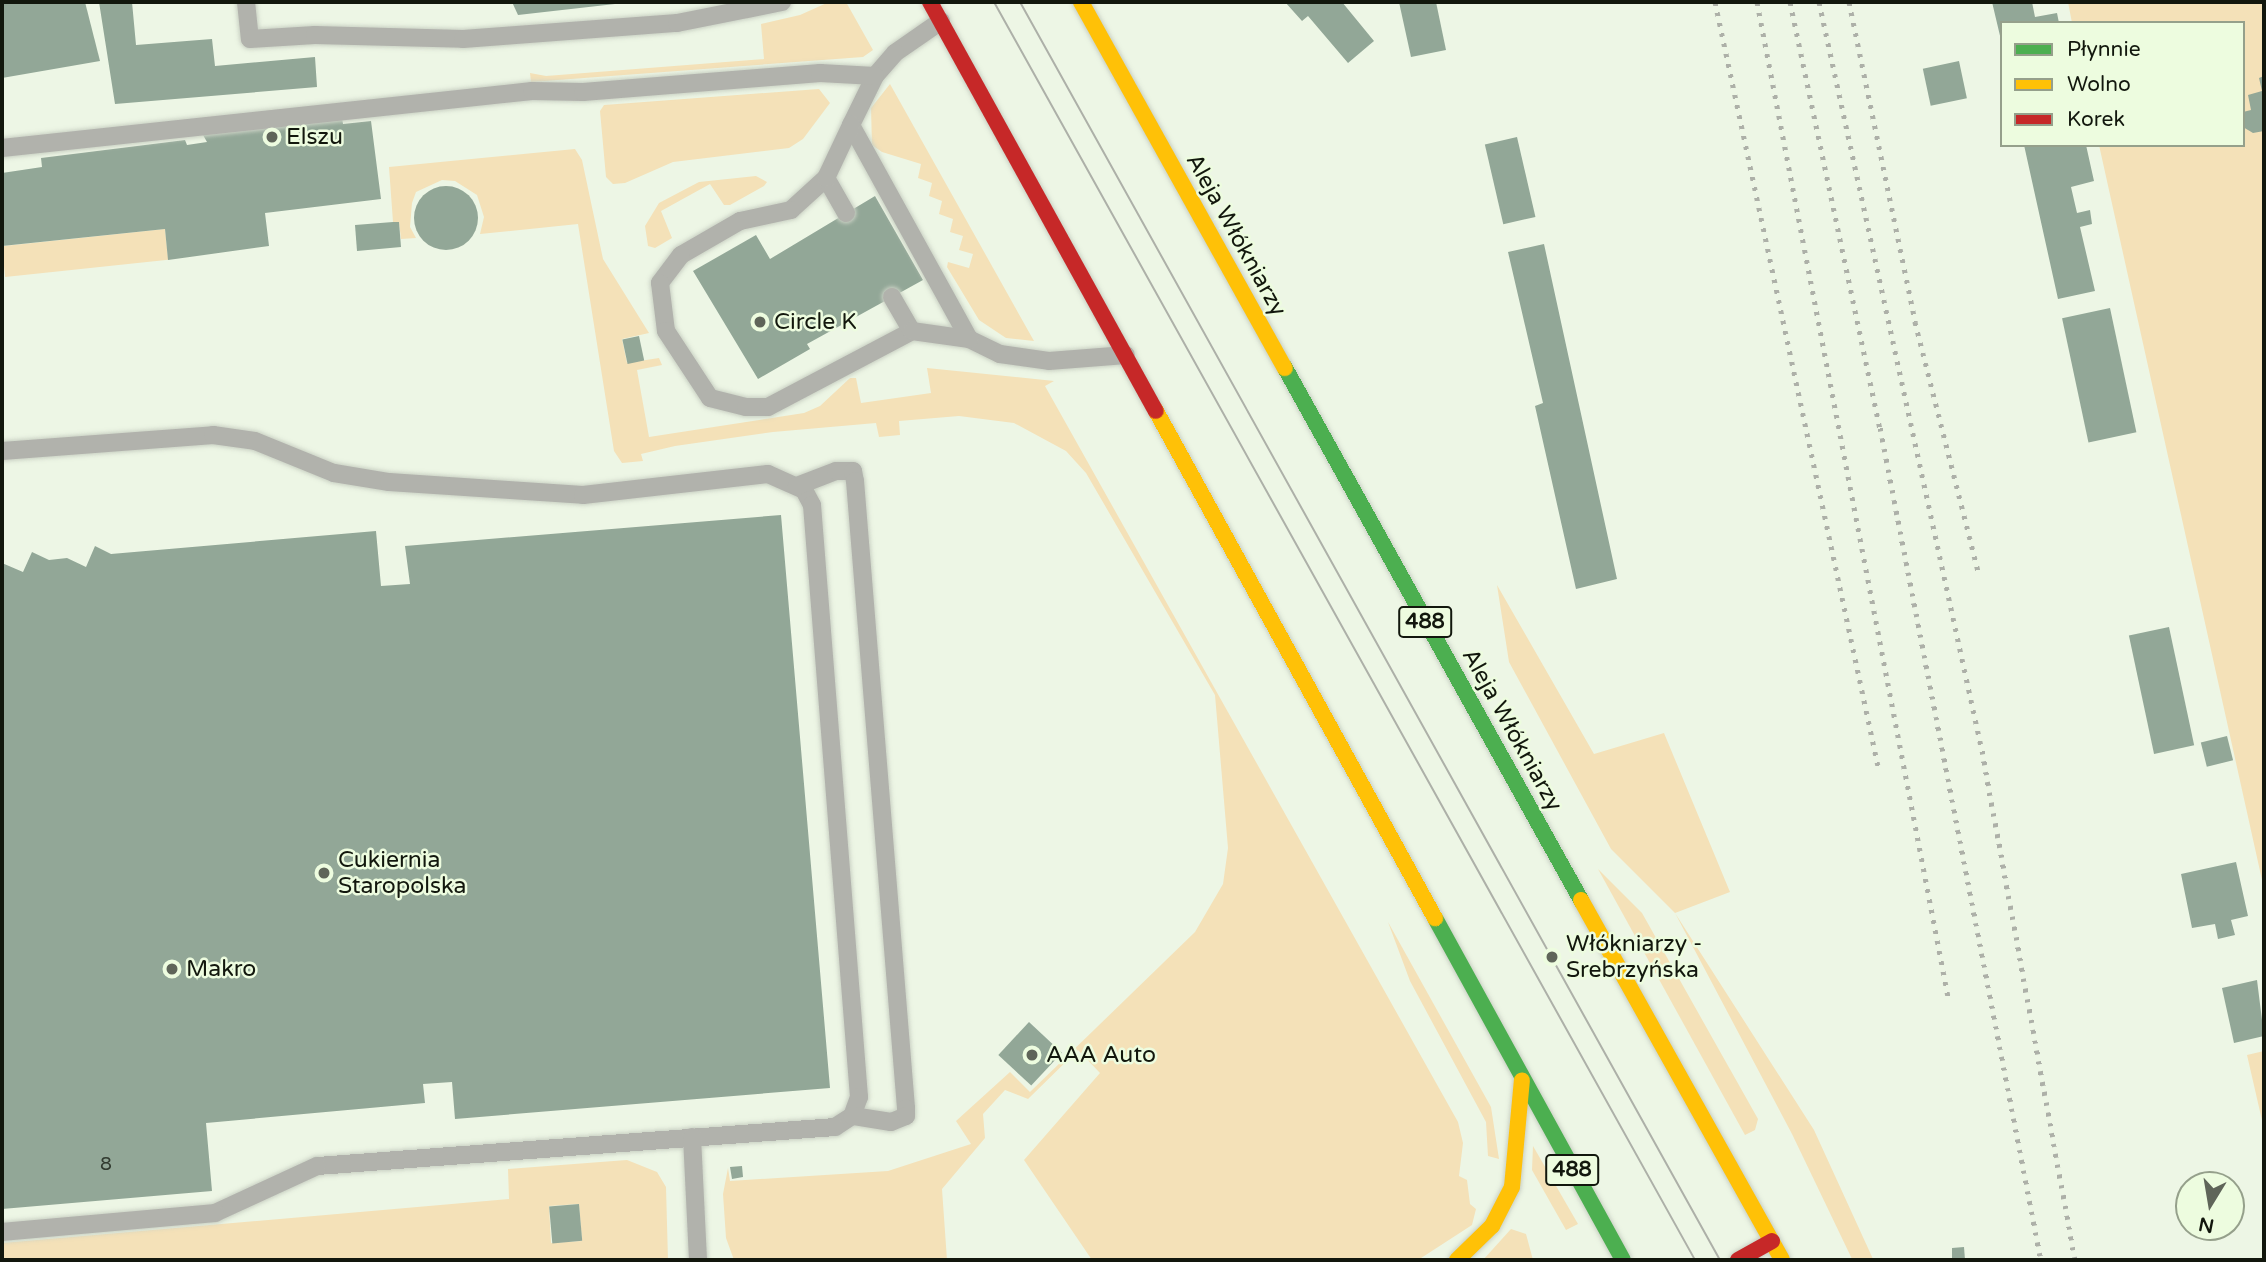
<!DOCTYPE html>
<meta charset="utf-8">
<style>
body{margin:0}
#map{position:relative;width:2266px;height:1262px;overflow:hidden;background:#edf6e5;font-family:"Varela Round",sans-serif}
div>[style]{position:absolute}
[style*='--x']{left:calc(var(--x)*1px);top:calc(var(--y)*1px);width:calc(var(--w)*1px);rotate:calc(var(--a)*1deg)}
.green>*{inset:0;background:#f4e1b8;transform-origin:0 0}
.building>*{inset:0;background:#92a797;transform-origin:0 0}
.round{border-radius:50%}
.roads{filter:drop-shadow(0 0 2px #cad1c4) drop-shadow(0 0 2px #cad1c4)}
.lane>*{height:18px;margin:-9px;padding:0 9px;transform-origin:9px;border-radius:9px;background:#b1b2ac}
.fast>*{height:16px;margin:-8px;padding:0 8px;transform-origin:8px;border-radius:8px;background:#4caf50}
.slow>*{height:16px;margin:-8px;padding:0 8px;transform-origin:8px;border-radius:8px;background:#ffc107}
.jam>*{height:16px;margin:-8px;padding:0 8px;transform-origin:8px;border-radius:8px;background:#c62828}
.tram>*{height:2px;margin:-1px;padding:0 1px;transform-origin:1px;border-radius:1px;background:#adb0a8}
.rail>*{height:5px;margin-top:-2.5px;transform-origin:0;background:repeating-linear-gradient(90deg,#adb0a8 0 3.5px,transparent 0 10.5px)}
.dots>*{width:19px;height:19px;translate:-50% -50%;box-sizing:border-box;border:4px solid #edfcdf;border-radius:50%}
span{translate:-50% -50%;white-space:nowrap;text-align:center;line-height:1.15;-webkit-text-stroke:5px #edfcdf;paint-order:stroke}
.number-label{font-size:19px;color:#323b30}
.number-label span{-webkit-text-stroke-width:0}
.shield-label span{padding:2px 5px;background:#edfcdf;border:2px solid;border-radius:5px;-webkit-text-stroke-width:0}
.shield-label{font-size:21px;color:#12170d;font-weight:700}
.poi-label{font-size:23px;color:#12170d}
.left{translate:0 -50%;text-align:left}
.street-label{font-size:23px;color:#12170d}
.frame{position:absolute;inset:0;border:4px solid #12170d;pointer-events:none}
.legend{position:absolute;left:2000px;top:21px;width:245px;height:126px;box-sizing:border-box;background:#edfcdf;border:2px solid #95a08b;margin:0;padding:9px 12px;list-style:none;font-size:21px;color:#12170d}
.legend li{display:flex;align-items:center;gap:14px;height:35px}
.legend b{width:35px;border:2px solid #95a08b}
.north{position:absolute;left:2175px;top:1171px;width:70px;height:70px;box-sizing:border-box;background:#edfcdf;border:2px solid #95a08b;border-radius:50%;rotate:191deg;font-size:19px;font-weight:700;line-height:28px;text-align:center;color:#12170d}
.north::after{content:'';display:block;margin:auto;width:24px;height:32px;background:#5f6559;clip-path:polygon(50% 0,100% 100%,50% 72%,0 100%)}
</style>
<div id="map">
<div class="green">
<div style="clip-path:polygon(829px 2px,846px 2px,873px 50px,863px 57px,531px 82px,530px 73px,546px 76px,764px 59px,761px 24px,800px 15px)"></div>
<div style="clip-path:polygon(2068px 2px,2264px 2px,2264px 889px,2099px 145px,2243px 145px,2243px 23px,2072px 23px)"></div>
<div style="clip-path:polygon(890px 84px,1034px 341px,1006px 338px,979px 320px,947px 267px,948px 262px,969px 268px,973px 254px,959px 250px,963px 236px,950px 232px,953px 219px,939px 214px,942px 201px,929px 196px,932px 183px,918px 178px,921px 164px,882px 152px,872px 145px,871px 108px)"></div>
<div style="clip-path:polygon(819px 89px,830px 103px,803px 139px,789px 148px,673px 162px,625px 183px,613px 184px,606px 177px,600px 111px,604px 105px)"></div>
<div style="clip-path:polygon(575px 149px,582px 160px,603px 259px,649px 333px,622px 339px,627px 363px,659px 358px,662px 365px,637px 370px,649px 437px,804px 413px,820px 406px,850px 378px,856px 378px,861px 403px,931px 393px,927px 368px,1054px 381px,1045px 386px,1458px 1122px,1463px 1143px,1459px 1176px,1467px 1180px,1470px 1204px,1476px 1209px,1472px 1225px,1418px 1260px,1092px 1260px,1024px 1160px,1100px 1073px,1078px 1050px,1028px 1099px,1005px 1090px,983px 1114px,985px 1138px,942px 1189px,947px 1260px,734px 1260px,726px 1238px,723px 1194px,728px 1168px,730px 1181px,888px 1171px,971px 1144px,956px 1121px,1010px 1072px,1030px 1092px,1195px 932px,1223px 884px,1228px 848px,1215px 695px,1086px 473px,1066px 451px,1014px 423px,959px 416px,899px 421px,900px 435px,879px 437px,876px 423px,773px 432px,675px 446px,641px 454px,643px 461px,622px 463px,614px 451px,578px 224px,480px 234px,484px 217px,477px 195px,455px 181px,442px 180px,416px 192px,412px 203px,410px 227px,416px 238px,401px 239px,399px 222px,393px 222px,389px 167px)"></div>
<div style="clip-path:polygon(756px 176px,767px 182px,764px 186px,730px 205px,724px 205px,710px 184px,661px 211px,672px 238px,655px 248px,648px 246px,645px 226px,659px 203px,699px 182px)"></div>
<div style="left:165px;top:229px;width:31px;height:164px;rotate:84deg"></div>
<div style="clip-path:polygon(1497px 585px,1594px 754px,1664px 733px,1730px 892px,1675px 913px,1814px 1130px,1873px 1259px,1852px 1259px,1792px 1134px,1675px 913px,1611px 849px,1509px 662px)"></div>
<div style="clip-path:polygon(1598px 869px,1642px 913px,1758px 1119px,1755px 1130px,1745px 1135px)"></div>
<div style="clip-path:polygon(1388px 922px,1491px 1107px,1499px 1159px,1488px 1156px,1486px 1122px,1410px 981px)"></div>
<div style="clip-path:polygon(2264px 1051px,2264px 1129px,2247px 1055px)"></div>
<div style="clip-path:polygon(1533px 1146px,1578px 1224px,1566px 1230px,1532px 1170px)"></div>
<div style="clip-path:polygon(evenodd,627px 1160px,657px 1172px,666px 1187px,668px 1260px,2px 1260px,2px 1243px,509px 1199px,508px 1169px,627px 1160px,579px 1204px,582px 1241px,551px 1243px,549px 1206px,579px 1204px)"></div>
<div style="clip-path:polygon(1511px 1229px,1526px 1234px,1533px 1260px,1483px 1260px)"></div>
</div>
<div class="building">
<div style="clip-path:polygon(2px 2px,85px 2px,100px 61px,2px 78px)"></div>
<div style="clip-path:polygon(99px 2px,132px 2px,136px 45px,212px 39px,215px 66px,315px 57px,317px 87px,115px 104px)"></div>
<div style="clip-path:polygon(512px 2px,615px 2px,615px 4px,518px 15px)"></div>
<div style="clip-path:polygon(1285px 2px,1342px 2px,1374px 41px,1348px 63px,1308px 16px,1302px 21px)"></div>
<div style="clip-path:polygon(1399px 2px,1436px 2px,1446px 50px,1411px 57px)"></div>
<div style="clip-path:polygon(1992px 2px,2032px 2px,2035px 17px,2057px 13px,2059px 23px,2002px 23px,2001px 40px)"></div>
<div style="left:1959px;top:61px;width:38px;height:37px;rotate:78deg"></div>
<div style="clip-path:polygon(2264px 76px,2264px 131px,2253px 133px,2243px 127px,2243px 112px,2251px 110px,2248px 95px,2262px 91px,2259px 78px)"></div>
<div style="clip-path:polygon(342px 118px,343px 124px,371px 121px,381px 199px,265px 213px,269px 246px,168px 260px,165px 229px,2px 246px,2px 173px,42px 167px,41px 158px,185px 140px,187px 145px,207px 142px,203px 135px)"></div>
<div style="left:1517px;top:137px;width:82px;height:33px;rotate:77deg"></div>
<div style="clip-path:polygon(2024px 145px,2086px 145px,2094px 181px,2071px 187px,2077px 213px,2090px 210px,2092px 224px,2080px 227px,2095px 291px,2058px 299px)"></div>
<div class="round" style="left:414px;top:186px;width:64px;height:64px"></div>
<div style="clip-path:polygon(875px 196px,923px 280px,807px 344px,810px 349px,758px 379px,693px 271px,756px 235px,770px 259px)"></div>
<div style="clip-path:polygon(393px 222px,399px 222px,401px 247px,357px 251px,355px 225px)"></div>
<div style="clip-path:polygon(1544px 244px,1617px 579px,1576px 589px,1535px 406px,1543px 403px,1508px 252px)"></div>
<div style="left:2110px;top:308px;width:127px;height:49px;rotate:78deg"></div>
<div style="left:639px;top:336px;width:25px;height:17px;rotate:78deg"></div>
<div style="clip-path:polygon(781px 515px,830px 1088px,455px 1119px,452px 1082px,423px 1084px,425px 1103px,206px 1123px,212px 1191px,2px 1209px,2px 563px,23px 572px,32px 552px,49px 560px,67px 558px,86px 567px,95px 546px,111px 554px,376px 531px,381px 586px,410px 584px,405px 546px)"></div>
<div style="left:2169px;top:627px;width:121px;height:41px;rotate:78deg"></div>
<div style="left:2227px;top:736px;width:25px;height:27px;rotate:76deg"></div>
<div style="clip-path:polygon(2236px 862px,2248px 916px,2231px 920px,2235px 935px,2218px 939px,2215px 924px,2192px 928px,2181px 874px)"></div>
<div style="clip-path:polygon(2257px 980px,2264px 1036px,2234px 1043px,2222px 988px)"></div>
<div style="left:1029px;top:1022px;width:45px;height:45px;rotate:43deg"></div>
<div style="clip-path:polygon(742px 1166px,743px 1177px,732px 1179px,730px 1167px)"></div>
<div style="left:579px;top:1204px;width:37px;height:30px;rotate:85deg"></div>
<div style="clip-path:polygon(1964px 1247px,1965px 1260px,1952px 1260px,1952px 1248px)"></div>
</div>
<div class="roads">
<div class="lane">
<div style="--x:246;--y:2;--w:37;--a:84"></div>
<div style="--x:250;--y:39;--w:65;--a:-3.5"></div>
<div style="--x:315;--y:35;--w:148;--a:1.5"></div>
<div style="--x:463;--y:39;--w:215;--a:-4.3"></div>
<div style="--x:677;--y:23;--w:107;--a:-11.3"></div>
<div style="--x:941;--y:21;--w:56;--a:145.2"></div>
<div style="--x:895;--y:53;--w:30;--a:131"></div>
<div style="--x:875;--y:76;--w:55;--a:116.1"></div>
<div style="--x:851;--y:125;--w:244;--a:61.1"></div>
<div style="--x:969;--y:339;--w:34;--a:26"></div>
<div style="--x:1000;--y:354;--w:49;--a:8.1"></div>
<div style="--x:1049;--y:361;--w:77;--a:-4.5"></div>
<div style="--x:2;--y:148;--w:533;--a:-6.14"></div>
<div style="--x:532;--y:91;--w:51;--a:1.1"></div>
<div style="--x:583;--y:92;--w:238;--a:-4.6"></div>
<div style="--x:820;--y:73;--w:55;--a:3.1"></div>
<div style="--x:826;--y:178;--w:47;--a:137.6"></div>
<div style="--x:791;--y:210;--w:52;--a:167.8"></div>
<div style="--x:740;--y:221;--w:68;--a:150"></div>
<div style="--x:681;--y:255;--w:35;--a:127"></div>
<div style="--x:660;--y:283;--w:48;--a:82.9"></div>
<div style="--x:666;--y:331;--w:80;--a:56.7"></div>
<div style="--x:710;--y:398;--w:37;--a:14"></div>
<div style="--x:746;--y:407;--w:22;--a:0"></div>
<div style="--x:768;--y:407;--w:163;--a:-27.8"></div>
<div style="--x:846;--y:213;--w:40;--a:-119.7"></div>
<div style="--x:826;--y:178;--w:59;--a:-64.7"></div>
<div style="--x:892;--y:297;--w:39;--a:60"></div>
<div style="--x:912;--y:331;--w:58;--a:8"></div>
<div style="--x:2;--y:451;--w:212;--a:-4.3"></div>
<div style="--x:213;--y:435;--w:42;--a:8.1"></div>
<div style="--x:255;--y:441;--w:85;--a:22.1"></div>
<div style="--x:334;--y:473;--w:56;--a:9.3"></div>
<div style="--x:389;--y:482;--w:194;--a:3.8"></div>
<div style="--x:583;--y:495;--w:186;--a:-6.5"></div>
<div style="--x:768;--y:474;--w:39;--a:24"></div>
<div style="--x:804;--y:490;--w:17;--a:62"></div>
<div style="--x:812;--y:505;--w:594;--a:85.46"></div>
<div style="--x:859;--y:1097;--w:20;--a:110"></div>
<div style="--x:852;--y:1116;--w:20;--a:147"></div>
<div style="--x:835;--y:1127;--w:519;--a:175.69"></div>
<div style="--x:317;--y:1166;--w:112;--a:155.3"></div>
<div style="--x:215;--y:1213;--w:214;--a:174.9"></div>
<div style="--x:797;--y:486;--w:42;--a:-21"></div>
<div style="--x:836;--y:471;--w:17;--a:0"></div>
<div style="--x:853;--y:471;--w:10;--a:79"></div>
<div style="--x:855;--y:481;--w:629;--a:85.35"></div>
<div style="--x:906;--y:1108;--w:8;--a:90"></div>
<div style="--x:906;--y:1116;--w:16;--a:158"></div>
<div style="--x:891;--y:1122;--w:39;--a:-171"></div>
<div style="--x:692;--y:1137;--w:123;--a:87.2"></div>
</div>
<div class="fast">
<div style="--x:1285;--y:368;--w:609;--a:60.91"></div>
<div style="--x:1435;--y:918;--w:390;--a:61.2"></div>
</div>
<div class="slow">
<div style="--x:1081;--y:2;--w:419;--a:60.9"></div>
<div style="--x:1156;--y:411;--w:579;--a:61.18"></div>
<div style="--x:1581;--y:900;--w:412;--a:60.8"></div>
<div style="--x:1457;--y:1260;--w:49;--a:-44.2"></div>
<div style="--x:1492;--y:1226;--w:44;--a:-62.9"></div>
<div style="--x:1512;--y:1187;--w:107;--a:-84.7"></div>
</div>
<div class="jam">
<div style="--x:930;--y:2;--w:467;--a:61.1"></div>
<div style="--x:1738;--y:1260;--w:39;--a:-29"></div>
</div>
</div>
<div class="tram">
<div style="--x:994;--y:2;--w:1440;--a:60.87"></div>
<div style="--x:1020;--y:2;--w:1440;--a:60.91"></div>
</div>
<div class="rail">
<div style="--x:1715;--y:2;--w:781;--a:77.96"></div>
<div style="--x:1757;--y:2;--w:1018;--a:79.13"></div>
<div style="--x:1790;--y:2;--w:435;--a:78.1"></div>
<div style="--x:1880;--y:428;--w:847;--a:79.05"></div>
<div style="--x:1819;--y:2;--w:767;--a:77.72"></div>
<div style="--x:1982;--y:751;--w:517;--a:79.65"></div>
<div style="--x:1849;--y:2;--w:327;--a:78.3"></div>
<div style="--x:1915;--y:322;--w:261;--a:75.8"></div>
</div>
<div class="dots">
<div style="left:272px;top:137px;background:#5f6559"></div>
<div style="left:760px;top:322px;background:#5f6559"></div>
<div style="left:324px;top:873px;background:#5f6559"></div>
<div style="left:1552px;top:957px;background:#5f6559"></div>
<div style="left:172px;top:969px;background:#5f6559"></div>
<div style="left:1032px;top:1055px;background:#5f6559"></div>
</div>
<div class="number-label">
<span style="left:106px;top:1165px">8</span>
</div>
<div class="shield-label">
<span style="left:1425px;top:622px">488</span>
<span style="left:1572px;top:1170px">488</span>
</div>
<div class="poi-label">
<span class="left" style="left:286px;top:137px">Elszu</span>
<span class="left" style="left:774px;top:322px">Circle K</span>
<span class="left" style="left:338px;top:873px">Cukiernia<br>Staropolska</span>
<span class="left" style="left:1566px;top:957px">Włókniarzy -<br>Srebrzyńska</span>
<span class="left" style="left:186px;top:969px">Makro</span>
<span class="left" style="left:1046px;top:1055px">AAA Auto</span>
</div>
<div class="street-label">
<span style="left:1236px;top:235px;rotate:61deg">Aleja Włókniarzy</span>
<span style="left:1512px;top:730px;rotate:61deg">Aleja Włókniarzy</span>
</div>
<div class="frame"></div>
<ul class="legend">
<li><b style="height:9px;background:#4caf50"></b>Płynnie</li>
<li><b style="height:9px;background:#ffc107"></b>Wolno</li>
<li><b style="height:9px;background:#c62828"></b>Korek</li>
</ul>
<div class="north">N</div>
</div>
